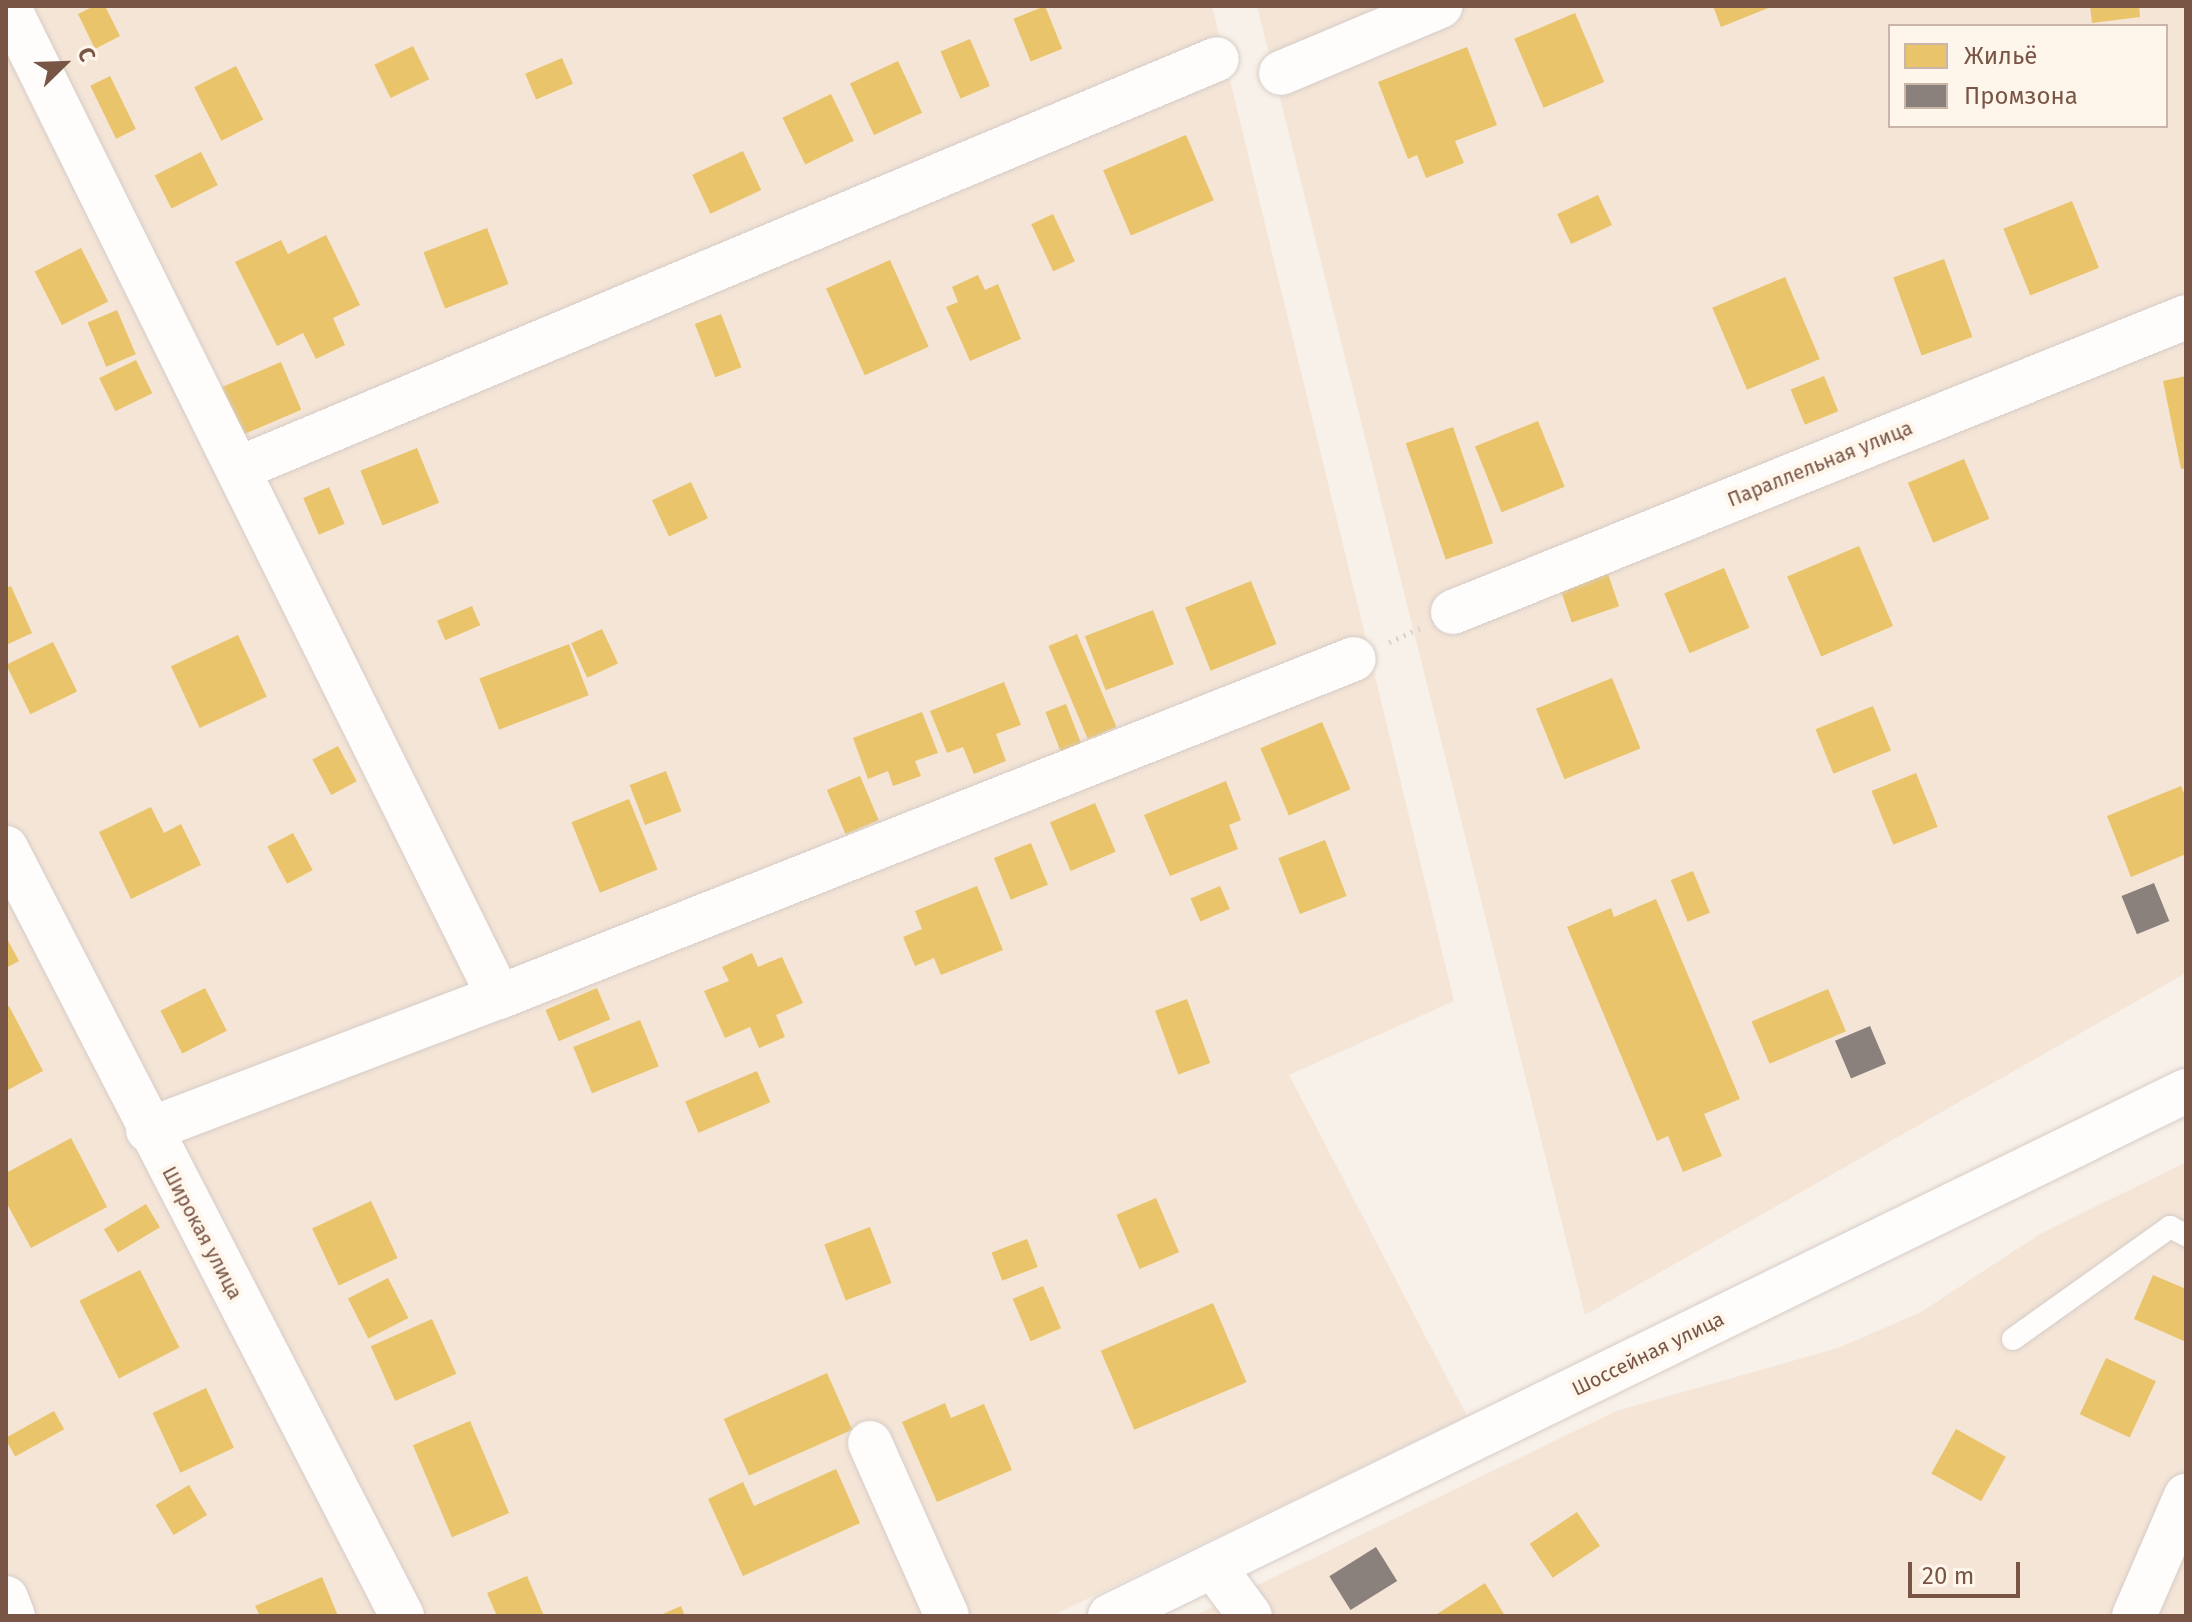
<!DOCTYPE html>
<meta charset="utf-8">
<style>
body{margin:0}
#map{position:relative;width:2192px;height:1622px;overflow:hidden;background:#f8f1e9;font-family:"Fira Sans",sans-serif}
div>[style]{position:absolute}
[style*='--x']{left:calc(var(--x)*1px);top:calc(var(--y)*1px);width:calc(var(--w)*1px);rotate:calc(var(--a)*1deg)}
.residential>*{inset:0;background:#f4e5d7}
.homes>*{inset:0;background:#e9c46a;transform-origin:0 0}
.industry>*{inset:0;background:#8a817c;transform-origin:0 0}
.path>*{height:5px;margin-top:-2.5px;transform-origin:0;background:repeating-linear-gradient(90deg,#dbd0cb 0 2px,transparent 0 8px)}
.roads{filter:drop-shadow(0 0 2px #d6ccc6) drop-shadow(0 0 2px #d6ccc6)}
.service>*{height:22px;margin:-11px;padding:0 11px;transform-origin:11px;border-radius:11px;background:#fefdfc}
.minor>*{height:44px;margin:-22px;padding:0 22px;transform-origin:22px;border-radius:22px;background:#fefdfc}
.tertiary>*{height:44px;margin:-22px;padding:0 22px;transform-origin:22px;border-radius:22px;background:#fefdfc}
span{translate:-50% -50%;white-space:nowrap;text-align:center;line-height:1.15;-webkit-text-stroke:8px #fff6eb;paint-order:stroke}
.street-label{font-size:20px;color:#795546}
.frame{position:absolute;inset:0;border:8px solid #795546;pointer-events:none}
.legend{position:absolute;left:1888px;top:24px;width:280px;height:104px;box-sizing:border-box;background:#fff6eb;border:2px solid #c9b6a9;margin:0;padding:10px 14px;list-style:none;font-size:24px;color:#795546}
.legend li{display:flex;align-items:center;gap:16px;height:40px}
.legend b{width:40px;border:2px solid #c9b6a9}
.north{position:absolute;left:24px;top:24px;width:80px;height:80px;-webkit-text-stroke:6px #fff6eb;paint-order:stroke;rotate:67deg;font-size:22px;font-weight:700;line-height:32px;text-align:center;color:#795546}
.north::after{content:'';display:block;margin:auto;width:28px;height:36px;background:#795546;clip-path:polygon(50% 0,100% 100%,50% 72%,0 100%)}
.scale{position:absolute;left:1908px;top:1562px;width:112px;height:36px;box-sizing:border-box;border:4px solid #795546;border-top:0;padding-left:10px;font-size:24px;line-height:28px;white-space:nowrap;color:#795546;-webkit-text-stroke:6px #fff6eb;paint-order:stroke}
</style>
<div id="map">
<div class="residential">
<div style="clip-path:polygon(6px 6px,1212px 6px,1454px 1001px,1289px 1075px,1467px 1416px,1052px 1616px,6px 1616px)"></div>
<div style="clip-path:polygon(evenodd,1257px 6px,2186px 6px,2186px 973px,1585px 1315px,1257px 6px,1890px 26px,2166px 26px,2166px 126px,1890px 126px,1890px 26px)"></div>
<div style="clip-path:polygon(2186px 1162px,2186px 1616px,1194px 1616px,1616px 1411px,1838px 1348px,1921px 1312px,2040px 1234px)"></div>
</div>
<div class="homes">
<div style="clip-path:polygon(94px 6px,105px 6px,120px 36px,95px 49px,78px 14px)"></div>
<div style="left:1045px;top:6px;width:46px;height:34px;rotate:68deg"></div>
<div style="clip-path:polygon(1713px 6px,1773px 6px,1721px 27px)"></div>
<div style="clip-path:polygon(2090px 6px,2139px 6px,2140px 17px,2092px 23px)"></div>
<div style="left:1575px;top:13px;width:75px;height:66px;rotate:67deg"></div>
<div style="left:970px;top:39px;width:51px;height:32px;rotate:67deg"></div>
<div style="left:413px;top:46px;width:37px;height:43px;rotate:64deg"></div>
<div style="clip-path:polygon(1467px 47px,1497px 125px,1455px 141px,1464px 163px,1426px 178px,1417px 155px,1408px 159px,1378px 82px)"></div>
<div style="left:562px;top:58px;width:28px;height:40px;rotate:67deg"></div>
<div style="left:898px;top:61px;width:57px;height:53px;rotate:65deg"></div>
<div style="left:236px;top:66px;width:60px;height:47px;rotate:63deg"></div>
<div style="left:110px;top:76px;width:59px;height:22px;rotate:64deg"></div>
<div style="left:831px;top:94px;width:52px;height:54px;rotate:64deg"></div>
<div style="left:1186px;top:135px;width:71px;height:90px;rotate:67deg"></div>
<div style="left:743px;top:151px;width:43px;height:56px;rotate:65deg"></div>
<div style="left:201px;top:152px;width:37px;height:52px;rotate:63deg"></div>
<div style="left:1598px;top:195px;width:33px;height:45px;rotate:65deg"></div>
<div style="left:2072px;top:201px;width:72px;height:74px;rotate:68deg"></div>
<div style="left:1053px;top:214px;width:52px;height:24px;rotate:65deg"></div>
<div style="left:487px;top:228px;width:60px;height:68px;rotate:69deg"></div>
<div style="clip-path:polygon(326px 235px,360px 305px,333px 318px,345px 345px,316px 359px,303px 333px,277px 346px,235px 262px,281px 240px,288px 254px)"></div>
<div style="left:81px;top:248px;width:60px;height:52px;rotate:63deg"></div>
<div style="left:1944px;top:259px;width:83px;height:54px;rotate:70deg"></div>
<div style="left:890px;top:260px;width:95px;height:70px;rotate:66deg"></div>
<div style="clip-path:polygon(978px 275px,985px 290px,998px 284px,1021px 339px,970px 361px,946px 307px,958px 302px,952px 287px)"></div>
<div style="left:1785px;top:277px;width:89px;height:79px;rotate:67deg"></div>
<div style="left:117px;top:310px;width:48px;height:32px;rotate:67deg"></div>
<div style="left:721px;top:314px;width:57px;height:28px;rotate:69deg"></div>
<div style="left:136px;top:360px;width:37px;height:41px;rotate:64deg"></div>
<div style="left:281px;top:362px;width:52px;height:65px;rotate:67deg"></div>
<div style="left:1824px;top:376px;width:38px;height:36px;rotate:68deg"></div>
<div style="clip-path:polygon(2186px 376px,2186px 468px,2181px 469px,2163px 381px)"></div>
<div style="left:1538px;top:421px;width:71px;height:68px;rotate:68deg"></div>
<div style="left:1453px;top:427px;width:123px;height:50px;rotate:71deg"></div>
<div style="left:417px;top:448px;width:59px;height:61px;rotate:68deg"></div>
<div style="left:1964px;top:459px;width:65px;height:61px;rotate:67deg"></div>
<div style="left:691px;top:482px;width:40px;height:43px;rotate:65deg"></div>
<div style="left:329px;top:487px;width:40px;height:28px;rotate:67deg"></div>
<div style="left:1859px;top:546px;width:87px;height:78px;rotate:67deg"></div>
<div style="left:1724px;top:568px;width:65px;height:65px;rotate:67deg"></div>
<div style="left:1608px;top:574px;width:34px;height:50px;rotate:71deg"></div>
<div style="left:1251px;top:581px;width:68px;height:71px;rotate:68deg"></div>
<div style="clip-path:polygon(11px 586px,32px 633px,6px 645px,6px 588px)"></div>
<div style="left:472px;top:606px;width:21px;height:38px;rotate:67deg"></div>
<div style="left:1153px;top:610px;width:58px;height:73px;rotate:69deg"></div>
<div style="left:602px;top:629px;width:38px;height:34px;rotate:65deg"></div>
<div style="left:1077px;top:634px;width:101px;height:31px;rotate:67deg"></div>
<div style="left:238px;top:635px;width:68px;height:74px;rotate:65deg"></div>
<div style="left:53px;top:642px;width:55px;height:52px;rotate:64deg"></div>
<div style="left:569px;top:644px;width:55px;height:96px;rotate:69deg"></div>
<div style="left:1612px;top:678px;width:76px;height:82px;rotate:68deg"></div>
<div style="clip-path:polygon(1004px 682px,1021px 725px,996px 734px,1006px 761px,974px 774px,963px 747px,947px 753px,930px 711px)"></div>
<div style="left:1066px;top:704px;width:44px;height:22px;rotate:69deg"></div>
<div style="left:1873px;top:706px;width:48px;height:62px;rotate:68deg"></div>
<div style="clip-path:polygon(922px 712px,938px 753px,915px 761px,921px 776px,893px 786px,888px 771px,868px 779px,853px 738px)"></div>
<div style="left:1322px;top:722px;width:73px;height:67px;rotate:67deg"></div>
<div style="left:338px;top:746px;width:40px;height:29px;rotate:62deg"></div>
<div style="left:666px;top:771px;width:43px;height:39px;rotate:69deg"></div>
<div style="left:1916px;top:773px;width:58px;height:48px;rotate:68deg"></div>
<div style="left:860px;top:776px;width:48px;height:36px;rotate:67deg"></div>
<div style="clip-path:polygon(1226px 781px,1241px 820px,1229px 825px,1238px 849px,1170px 876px,1144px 815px)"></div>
<div style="clip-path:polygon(2181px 786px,2186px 798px,2186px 854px,2131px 877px,2107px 816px)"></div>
<div style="left:629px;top:799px;width:76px;height:62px;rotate:68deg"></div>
<div style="left:1095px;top:803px;width:53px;height:49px;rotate:67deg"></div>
<div style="clip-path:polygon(151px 807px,164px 833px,181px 824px,201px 865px,131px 899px,99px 832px)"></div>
<div style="left:293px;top:833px;width:42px;height:29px;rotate:62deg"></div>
<div style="left:1325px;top:840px;width:60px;height:50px;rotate:69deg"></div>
<div style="left:1031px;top:843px;width:45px;height:40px;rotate:68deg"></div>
<div style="left:1693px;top:871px;width:45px;height:24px;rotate:68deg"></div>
<div style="clip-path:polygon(977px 886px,1003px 950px,941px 975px,934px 958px,915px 966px,903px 937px,922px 929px,915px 911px)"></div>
<div style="left:1220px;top:886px;width:25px;height:32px;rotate:67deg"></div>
<div style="clip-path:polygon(1656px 899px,1740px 1099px,1704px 1114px,1722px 1156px,1683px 1172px,1668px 1136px,1657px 1141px,1567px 927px,1611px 908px,1614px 917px)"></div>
<div style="clip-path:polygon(6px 937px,19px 961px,6px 968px)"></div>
<div style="clip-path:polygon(752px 953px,758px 967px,782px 957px,803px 1003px,776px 1015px,785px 1037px,759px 1048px,750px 1027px,725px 1038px,704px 991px,729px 981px,722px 967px)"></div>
<div style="left:205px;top:988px;width:48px;height:50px;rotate:63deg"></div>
<div style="left:597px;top:988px;width:34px;height:56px;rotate:67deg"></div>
<div style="left:1828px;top:989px;width:46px;height:83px;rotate:67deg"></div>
<div style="left:1187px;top:999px;width:68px;height:34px;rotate:70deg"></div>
<div style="clip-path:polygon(9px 1006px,43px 1071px,6px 1091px,6px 1008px)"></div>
<div style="left:640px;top:1020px;width:50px;height:72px;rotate:68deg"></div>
<div style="left:757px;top:1071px;width:34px;height:78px;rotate:67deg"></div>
<div style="clip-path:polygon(71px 1138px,107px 1207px,31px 1248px,6px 1202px,6px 1173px)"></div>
<div style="left:1156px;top:1198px;width:59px;height:43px;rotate:67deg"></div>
<div style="left:371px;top:1201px;width:63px;height:65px;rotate:65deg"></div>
<div style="left:146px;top:1204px;width:27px;height:49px;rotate:59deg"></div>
<div style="left:870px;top:1227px;width:60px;height:49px;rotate:69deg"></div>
<div style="left:1027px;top:1239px;width:30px;height:38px;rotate:69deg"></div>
<div style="left:140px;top:1270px;width:87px;height:68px;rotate:63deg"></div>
<div style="clip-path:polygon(2153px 1275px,2186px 1289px,2186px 1342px,2134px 1319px)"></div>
<div style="left:388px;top:1278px;width:45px;height:45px;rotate:63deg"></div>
<div style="left:1043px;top:1286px;width:46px;height:33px;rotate:67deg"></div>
<div style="left:1213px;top:1303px;width:86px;height:122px;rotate:67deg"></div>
<div style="left:432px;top:1319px;width:60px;height:67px;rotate:66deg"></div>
<div style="left:2106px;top:1358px;width:55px;height:62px;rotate:25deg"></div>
<div style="left:827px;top:1373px;width:62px;height:113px;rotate:66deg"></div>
<div style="left:206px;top:1388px;width:66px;height:59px;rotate:65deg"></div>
<div style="clip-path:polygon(945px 1403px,951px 1418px,984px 1404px,1012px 1470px,937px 1502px,902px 1422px)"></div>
<div style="left:54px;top:1411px;width:21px;height:56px;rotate:61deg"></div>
<div style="left:470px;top:1421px;width:100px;height:62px;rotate:67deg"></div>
<div style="left:1956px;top:1429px;width:57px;height:51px;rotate:29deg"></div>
<div style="clip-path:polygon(836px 1469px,860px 1523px,743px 1576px,708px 1499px,743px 1482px,754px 1506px)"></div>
<div style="left:189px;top:1485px;width:35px;height:39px;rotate:59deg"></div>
<div style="left:1577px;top:1512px;width:41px;height:57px;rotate:56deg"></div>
<div style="clip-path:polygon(527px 1576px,544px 1616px,497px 1616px,487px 1593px)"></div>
<div style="clip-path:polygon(322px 1577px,338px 1616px,260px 1616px,255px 1606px)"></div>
<div style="clip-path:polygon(1485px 1583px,1505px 1616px,1434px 1616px)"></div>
<div style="clip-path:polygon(681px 1606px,685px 1616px,658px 1616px)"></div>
</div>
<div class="industry">
<div style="left:2154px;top:883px;width:41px;height:35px;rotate:68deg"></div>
<div style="left:1870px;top:1026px;width:41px;height:38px;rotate:67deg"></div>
<div style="left:1376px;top:1547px;width:40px;height:55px;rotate:58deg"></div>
</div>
<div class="path">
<div style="--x:1389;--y:642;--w:34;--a:-24"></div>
</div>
<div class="roads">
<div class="service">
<div style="--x:2013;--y:1339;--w:193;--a:-35.5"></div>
<div style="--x:2170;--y:1227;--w:18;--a:27"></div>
</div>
<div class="minor">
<div style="--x:8;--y:6;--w:1106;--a:63.64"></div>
<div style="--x:499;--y:997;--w:919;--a:-21.57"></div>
<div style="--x:1281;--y:73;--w:173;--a:-22.8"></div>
<div style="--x:238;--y:469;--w:1061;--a:-22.72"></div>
<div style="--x:1453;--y:612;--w:790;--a:-21.92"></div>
<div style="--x:6;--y:848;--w:864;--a:62.72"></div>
<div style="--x:148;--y:1130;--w:375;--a:-20.8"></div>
<div style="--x:870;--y:1443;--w:189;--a:66"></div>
<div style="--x:1213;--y:1566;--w:62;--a:53.5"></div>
<div style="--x:6;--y:1598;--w:19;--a:69"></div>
<div style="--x:2134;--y:1616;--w:131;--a:-66.6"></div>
</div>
<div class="tertiary">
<div style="--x:1110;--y:1616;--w:1197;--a:-26.01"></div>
</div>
</div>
<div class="street-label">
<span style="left:1820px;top:464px;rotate:-22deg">Параллельная улица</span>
<span style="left:202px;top:1233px;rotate:62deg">Широкая улица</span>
<span style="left:1648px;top:1354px;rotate:-26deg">Шоссейная улица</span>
</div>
<div class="frame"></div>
<ul class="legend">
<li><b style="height:22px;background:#e9c46a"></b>Жильё</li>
<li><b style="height:22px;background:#8a817c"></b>Промзона</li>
</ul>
<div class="north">С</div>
<div class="scale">20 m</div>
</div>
